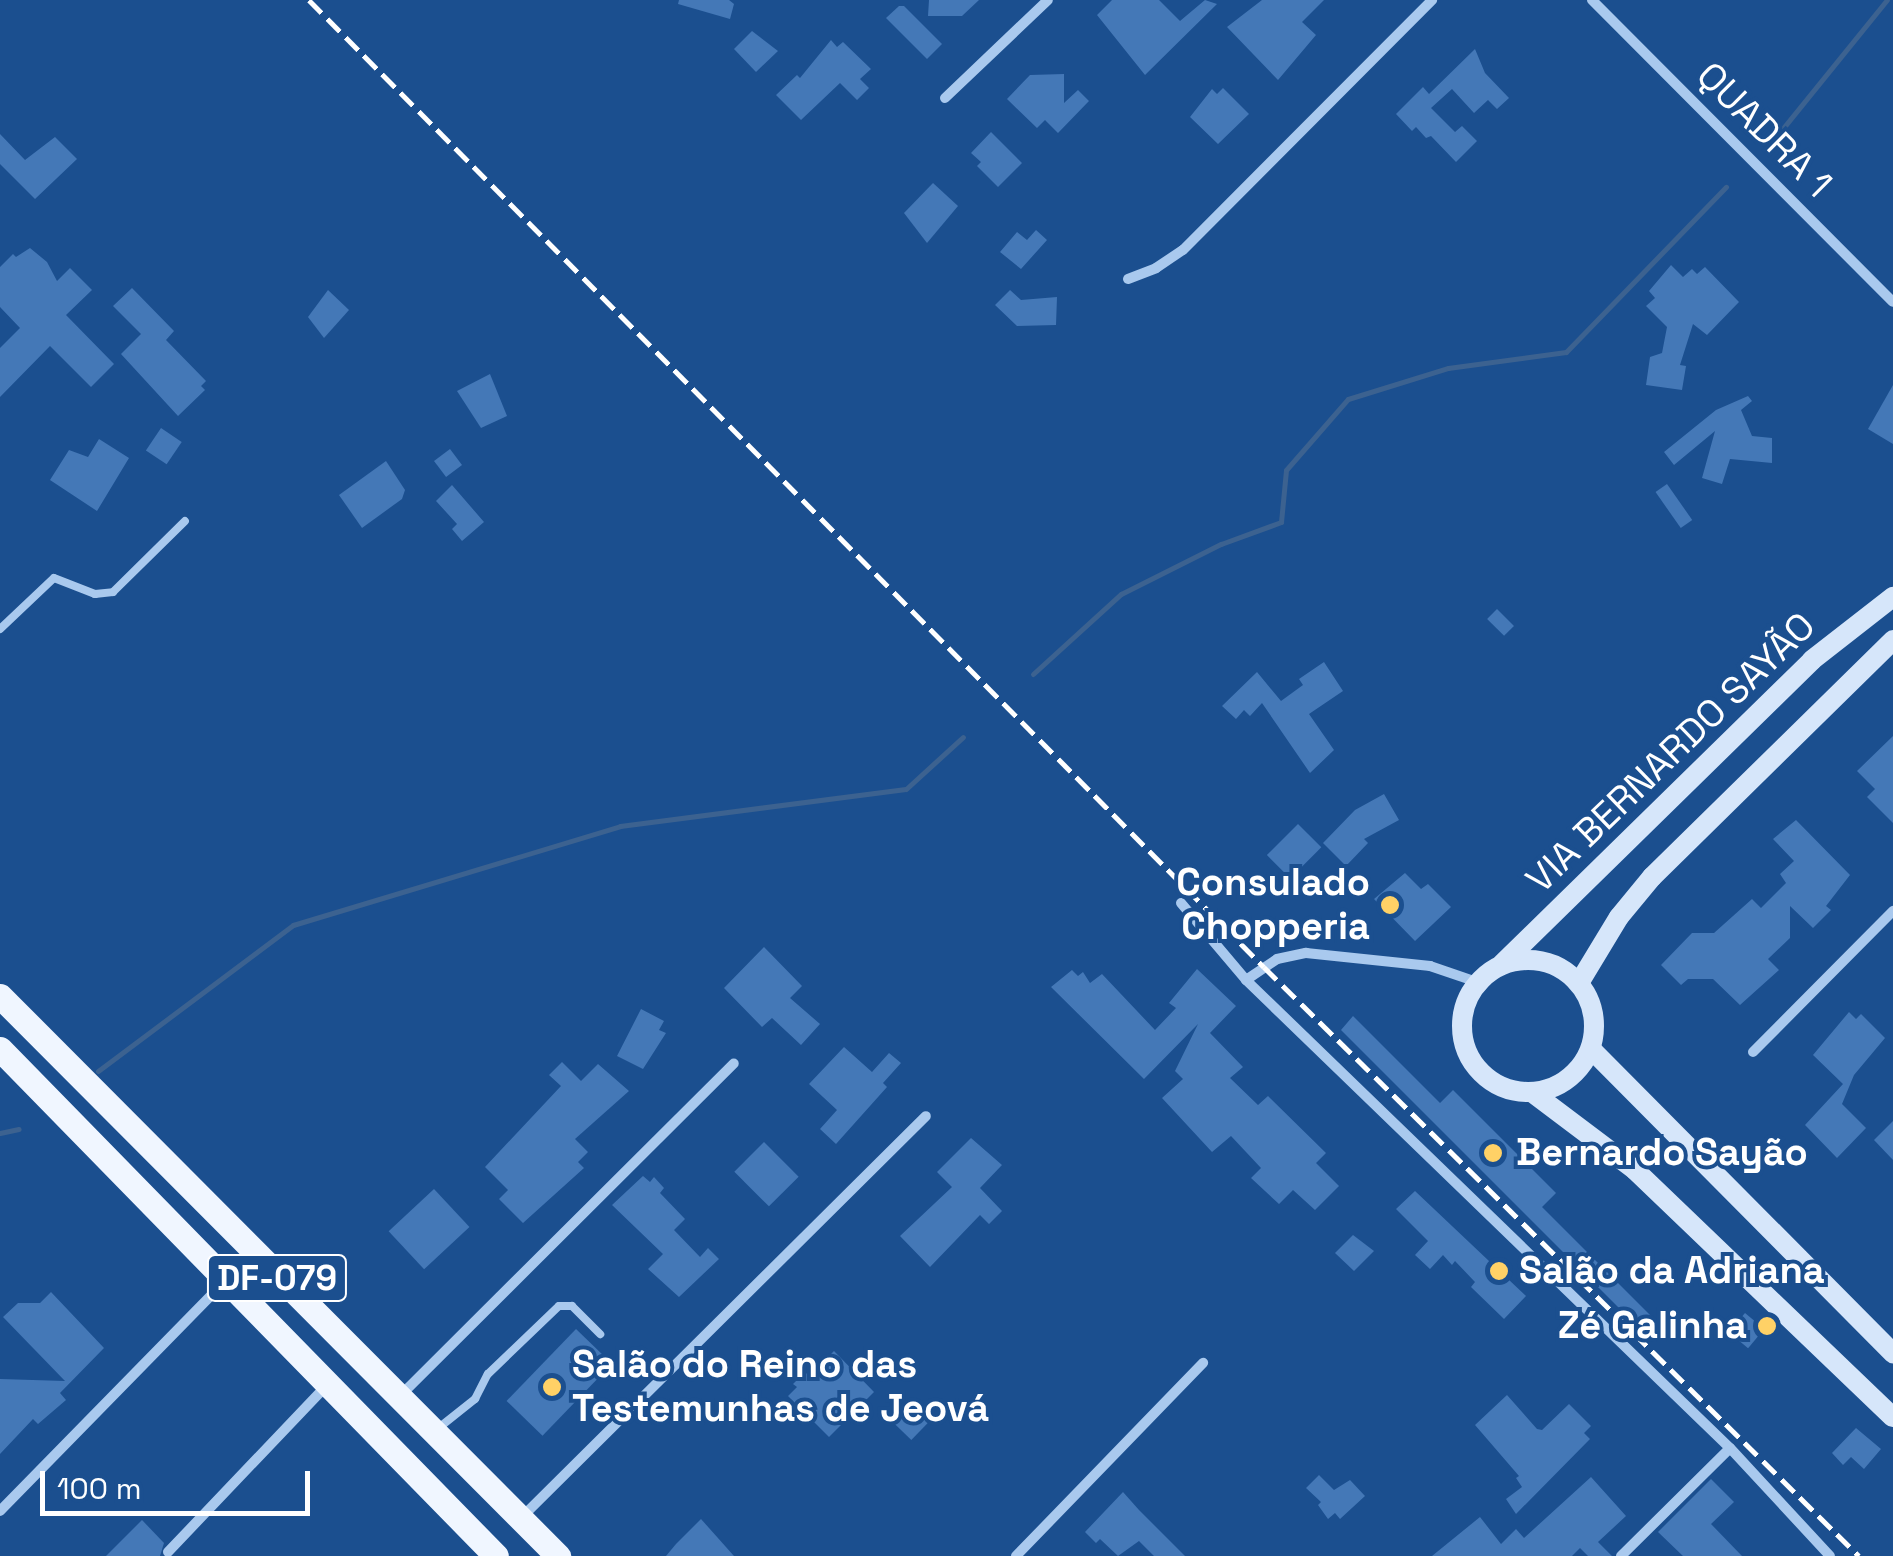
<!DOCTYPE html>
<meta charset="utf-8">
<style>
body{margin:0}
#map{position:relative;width:1893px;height:1556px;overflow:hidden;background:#1b4f8f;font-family:"Space Grotesk",sans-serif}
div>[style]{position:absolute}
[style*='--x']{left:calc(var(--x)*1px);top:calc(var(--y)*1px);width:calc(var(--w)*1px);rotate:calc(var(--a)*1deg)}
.stream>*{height:5px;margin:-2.5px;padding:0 2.5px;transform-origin:2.5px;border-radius:2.5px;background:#3c6290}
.building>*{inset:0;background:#4478b7;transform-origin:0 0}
.lane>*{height:8px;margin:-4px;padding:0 4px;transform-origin:4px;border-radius:4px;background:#a9c9ee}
.street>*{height:10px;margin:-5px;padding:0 5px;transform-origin:5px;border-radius:5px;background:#a9c9ee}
.secondary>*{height:20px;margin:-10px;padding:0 10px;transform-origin:10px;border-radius:10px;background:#d6e6fa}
.secondary>.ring{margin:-10px;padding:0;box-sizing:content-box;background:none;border:20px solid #d6e6fa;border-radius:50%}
.primary>*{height:25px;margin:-12.5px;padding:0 12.5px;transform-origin:12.5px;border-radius:12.5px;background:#f0f6ff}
.rail>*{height:5px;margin-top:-2.5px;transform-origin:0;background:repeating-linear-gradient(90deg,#fff 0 18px,transparent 0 26px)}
.dots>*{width:28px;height:28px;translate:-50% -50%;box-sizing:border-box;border:5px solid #1b4f8f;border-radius:50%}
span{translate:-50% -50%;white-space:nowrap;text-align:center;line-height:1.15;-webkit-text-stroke:8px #1b4f8f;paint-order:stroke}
.shield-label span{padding:2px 8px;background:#1b4f8f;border:2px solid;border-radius:8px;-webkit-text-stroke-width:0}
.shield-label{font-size:35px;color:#fff;font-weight:700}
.street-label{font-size:38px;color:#fff}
.poi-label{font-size:38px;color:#fff;font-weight:700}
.right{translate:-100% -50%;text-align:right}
.left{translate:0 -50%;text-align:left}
.scale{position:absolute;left:40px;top:1471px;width:270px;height:45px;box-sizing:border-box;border:5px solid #fff;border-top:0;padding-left:12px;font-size:30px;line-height:35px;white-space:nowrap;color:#fff;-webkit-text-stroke:8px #1b4f8f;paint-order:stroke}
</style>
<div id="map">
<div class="stream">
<div style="--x:1771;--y:143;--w:184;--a:-51"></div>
<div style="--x:1033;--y:674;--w:119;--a:-42.3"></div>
<div style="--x:1121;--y:594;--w:112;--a:-26.6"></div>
<div style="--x:1221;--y:544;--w:64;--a:-20.1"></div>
<div style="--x:1281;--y:522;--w:52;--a:-84.5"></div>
<div style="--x:1286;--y:470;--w:94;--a:-48.9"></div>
<div style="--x:1348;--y:399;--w:105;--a:-17.2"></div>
<div style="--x:1448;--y:368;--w:119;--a:-7.7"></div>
<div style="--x:1566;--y:352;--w:230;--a:-45.9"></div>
<div style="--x:98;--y:1071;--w:244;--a:-36.8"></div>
<div style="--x:293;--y:925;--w:342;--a:-16.8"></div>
<div style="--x:620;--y:826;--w:288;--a:-7.4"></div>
<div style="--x:906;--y:789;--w:77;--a:-42.4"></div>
<div style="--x:0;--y:1133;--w:19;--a:-12"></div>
</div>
<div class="building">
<div style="clip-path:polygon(679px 0,729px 0,734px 4px,730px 19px,678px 4px)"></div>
<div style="clip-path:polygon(929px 0,979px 0,962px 16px,928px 16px)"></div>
<div style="clip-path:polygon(1112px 0,1159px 0,1180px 21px,1205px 0,1217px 4px,1145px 75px,1097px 15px)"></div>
<div style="clip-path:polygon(1262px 0,1324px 0,1302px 22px,1316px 35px,1278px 80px,1227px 27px)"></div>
<div style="clip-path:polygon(899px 6px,904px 6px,942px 44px,927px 59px,886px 18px)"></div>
<div style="clip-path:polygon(752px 31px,778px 51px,756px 72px,734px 49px)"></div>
<div style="clip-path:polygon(831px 40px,837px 47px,843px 42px,871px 69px,860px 79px,869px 88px,857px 100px,840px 83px,801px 120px,776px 95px,797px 75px,800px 78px)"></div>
<div style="clip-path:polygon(1475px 49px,1485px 73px,1509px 98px,1497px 109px,1488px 100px,1474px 113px,1452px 89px,1431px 108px,1455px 132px,1462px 126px,1477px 141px,1456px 162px,1431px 136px,1426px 138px,1416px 127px,1412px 131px,1396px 114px,1423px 87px,1429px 94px)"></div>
<div style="clip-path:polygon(1064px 74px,1064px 103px,1078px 90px,1089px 101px,1058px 133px,1045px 120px,1037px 128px,1007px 99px,1030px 75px)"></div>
<div style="clip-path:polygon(1223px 88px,1249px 114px,1218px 144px,1190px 117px,1212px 89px,1217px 94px)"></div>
<div style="clip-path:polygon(991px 132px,1022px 163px,998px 187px,977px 166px,981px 162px,971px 153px)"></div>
<div style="clip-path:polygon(0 134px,25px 160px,55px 137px,77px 159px,35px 199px,0 164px)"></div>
<div style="clip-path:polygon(933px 183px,958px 206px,927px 243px,904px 213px)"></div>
<div style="clip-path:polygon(1036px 230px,1047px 240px,1021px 269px,1000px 252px,1017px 232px,1027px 240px)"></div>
<div style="clip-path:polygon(30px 248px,47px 262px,57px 281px,70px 268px,92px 290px,66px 315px,114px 364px,91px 387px,50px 346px,0 397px,0 348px,20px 328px,0 307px,0 267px,13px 254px,16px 257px)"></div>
<div style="clip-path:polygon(1671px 265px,1683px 277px,1692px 269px,1697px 274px,1705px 267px,1739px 302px,1707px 335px,1693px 324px,1680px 365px,1686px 366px,1682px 390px,1646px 385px,1650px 357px,1662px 353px,1667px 327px,1646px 306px,1655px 298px,1649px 291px)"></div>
<div style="clip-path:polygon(132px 288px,174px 331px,166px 340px,206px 381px,201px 386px,205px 390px,178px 416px,121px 354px,141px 334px,113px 306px)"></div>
<div style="clip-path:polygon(328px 290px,349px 310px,324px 338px,308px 317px)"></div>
<div style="clip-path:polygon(1010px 290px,1021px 300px,1057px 297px,1056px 325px,1017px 326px,995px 305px)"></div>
<div style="clip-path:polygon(490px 374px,507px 416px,481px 428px,457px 391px)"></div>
<div style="clip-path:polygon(1893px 385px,1893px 444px,1868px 429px)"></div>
<div style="clip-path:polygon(1748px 396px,1752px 401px,1741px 410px,1752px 436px,1772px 438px,1772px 463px,1730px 459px,1722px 484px,1702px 478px,1715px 431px,1674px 465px,1664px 452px,1716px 410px)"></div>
<div style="left:161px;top:428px;width:25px;height:27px;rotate:34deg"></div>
<div style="clip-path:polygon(99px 439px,129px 458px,97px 511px,50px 480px,69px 450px,88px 457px)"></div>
<div style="left:450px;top:449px;width:20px;height:20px;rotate:53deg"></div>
<div style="clip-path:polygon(386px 461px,405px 490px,402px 499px,362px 528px,339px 495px)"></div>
<div style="left:1667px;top:484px;width:44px;height:14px;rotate:55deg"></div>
<div style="clip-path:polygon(452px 485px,484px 522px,462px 541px,452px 529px,457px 524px,436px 501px)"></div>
<div style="left:1497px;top:609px;width:24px;height:14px;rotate:45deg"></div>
<div style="clip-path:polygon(1324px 662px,1343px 691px,1309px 714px,1334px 750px,1310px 773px,1262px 703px,1250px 716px,1244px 710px,1236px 719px,1222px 706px,1257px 672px,1281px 701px,1303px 685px,1299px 679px)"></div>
<div style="clip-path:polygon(1893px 736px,1893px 823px,1867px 797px,1875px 789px,1857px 771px)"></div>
<div style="clip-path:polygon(1384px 794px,1399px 820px,1364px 839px,1368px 843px,1346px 866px,1323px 843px,1355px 810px)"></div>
<div style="clip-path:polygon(1796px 820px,1850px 875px,1826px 906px,1831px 910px,1813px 928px,1790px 906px,1790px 938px,1768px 959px,1779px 970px,1740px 1005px,1713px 979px,1688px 979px,1681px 985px,1661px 965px,1692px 933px,1714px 933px,1752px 899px,1761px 908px,1786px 883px,1780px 874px,1794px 861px,1773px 839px)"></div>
<div style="left:1298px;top:824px;width:33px;height:44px;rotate:45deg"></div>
<div style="clip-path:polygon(1405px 873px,1421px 889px,1428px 884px,1451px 907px,1415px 941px,1374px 899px)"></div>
<div style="clip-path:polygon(764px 947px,802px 986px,790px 998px,820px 1024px,801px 1045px,772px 1018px,762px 1027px,724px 988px)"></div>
<div style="clip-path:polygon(1197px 969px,1236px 1006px,1210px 1033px,1243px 1067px,1230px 1078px,1258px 1105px,1268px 1096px,1326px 1153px,1316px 1163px,1339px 1186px,1315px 1210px,1293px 1190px,1279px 1204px,1251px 1178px,1261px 1168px,1231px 1136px,1212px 1152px,1162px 1098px,1183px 1079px,1175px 1071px,1198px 1024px,1144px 1079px,1051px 987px,1072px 970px,1078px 976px,1083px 972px,1090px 983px,1102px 974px,1155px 1030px,1176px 1008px,1169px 1003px)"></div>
<div style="clip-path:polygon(641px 1009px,664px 1021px,659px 1030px,666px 1033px,643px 1069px,617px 1056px)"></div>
<div style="clip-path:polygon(1849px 1012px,1856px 1019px,1861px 1014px,1885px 1038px,1854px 1075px,1842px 1104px,1866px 1128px,1837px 1158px,1805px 1125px,1843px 1084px,1813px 1055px)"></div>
<div style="clip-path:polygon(1353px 1016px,1440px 1103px,1453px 1090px,1556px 1193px,1542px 1207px,1652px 1317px,1639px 1328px,1341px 1030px)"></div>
<div style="clip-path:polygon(844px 1047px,872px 1072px,889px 1053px,901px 1063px,883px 1083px,887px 1087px,836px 1144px,820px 1129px,837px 1110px,809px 1084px)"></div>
<div style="clip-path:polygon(562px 1062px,581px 1081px,598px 1064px,629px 1091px,575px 1139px,588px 1152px,578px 1162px,584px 1168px,523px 1223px,499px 1199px,508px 1190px,485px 1167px,561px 1086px,549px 1075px)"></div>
<div style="clip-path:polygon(1893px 1121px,1893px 1160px,1874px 1140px)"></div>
<div style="clip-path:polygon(971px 1138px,1002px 1165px,980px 1188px,1002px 1211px,989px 1224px,980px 1215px,930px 1267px,900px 1236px,952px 1187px,937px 1172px)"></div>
<div style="left:764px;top:1142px;width:49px;height:42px;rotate:45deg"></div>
<div style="clip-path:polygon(643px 1176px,650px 1182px,654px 1177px,664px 1188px,660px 1193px,685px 1219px,674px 1230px,700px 1257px,708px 1248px,719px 1259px,679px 1297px,648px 1269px,663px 1254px,612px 1205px)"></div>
<div style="left:434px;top:1189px;width:52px;height:62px;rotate:47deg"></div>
<div style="clip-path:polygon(1415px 1191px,1526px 1296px,1504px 1319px,1471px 1287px,1475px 1282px,1455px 1261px,1452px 1265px,1443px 1255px,1430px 1269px,1415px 1255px,1428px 1241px,1396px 1209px)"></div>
<div style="clip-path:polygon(1353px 1235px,1374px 1251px,1354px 1271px,1335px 1253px)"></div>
<div style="clip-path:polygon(51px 1292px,104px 1348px,60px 1393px,66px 1400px,38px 1424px,33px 1419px,0 1454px,0 1379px,65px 1381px,3px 1317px,18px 1303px,40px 1303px)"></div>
<div style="left:1745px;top:1313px;width:25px;height:25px;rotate:40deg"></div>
<div style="left:576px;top:1329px;width:50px;height:100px;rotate:44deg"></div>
<div style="clip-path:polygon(834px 1351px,874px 1392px,829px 1437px,788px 1396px,797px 1387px,793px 1384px,805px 1372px,809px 1376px)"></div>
<div style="clip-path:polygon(1507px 1395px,1537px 1429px,1542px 1430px,1569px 1404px,1591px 1426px,1584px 1433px,1590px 1439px,1516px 1514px,1506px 1499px,1522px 1487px,1516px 1478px,1519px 1476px,1475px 1425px)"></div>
<div style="left:912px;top:1399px;width:28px;height:30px;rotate:44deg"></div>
<div style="clip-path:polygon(1856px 1428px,1881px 1449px,1864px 1469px,1851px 1457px,1843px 1465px,1832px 1453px)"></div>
<div style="clip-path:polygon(1319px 1475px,1334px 1490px,1350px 1480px,1365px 1496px,1340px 1519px,1335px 1513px,1328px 1519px,1318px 1505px,1321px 1502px,1306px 1488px)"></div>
<div style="clip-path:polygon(1591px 1477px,1626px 1516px,1598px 1542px,1612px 1556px,1588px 1556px,1580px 1548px,1572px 1556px,1432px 1556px,1480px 1517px,1501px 1544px,1516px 1529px,1524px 1538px)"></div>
<div style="clip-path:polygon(1711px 1479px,1734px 1502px,1711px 1524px,1742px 1556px,1683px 1556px,1658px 1532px)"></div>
<div style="clip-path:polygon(1123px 1492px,1139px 1510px,1185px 1556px,1154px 1556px,1139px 1541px,1118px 1556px,1100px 1539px,1096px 1543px,1085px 1532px)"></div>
<div style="clip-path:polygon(701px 1519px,734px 1556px,666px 1556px,676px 1544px)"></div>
<div style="clip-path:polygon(142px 1520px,164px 1543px,160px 1556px,106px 1556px)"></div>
</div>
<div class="lane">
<div style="--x:0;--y:629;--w:74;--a:-43.4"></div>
<div style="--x:54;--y:578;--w:44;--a:21.3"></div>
<div style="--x:95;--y:594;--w:18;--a:-6"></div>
<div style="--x:113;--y:592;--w:101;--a:-44.6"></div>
<div style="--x:436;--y:1430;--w:50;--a:-38.5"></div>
<div style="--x:475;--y:1399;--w:28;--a:-63"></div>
<div style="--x:488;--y:1374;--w:98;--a:-43.8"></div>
<div style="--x:559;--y:1306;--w:13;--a:0"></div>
<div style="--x:572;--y:1306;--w:40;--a:45"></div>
</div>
<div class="street">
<div style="--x:1592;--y:0;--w:426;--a:45.1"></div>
<div style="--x:945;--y:98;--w:142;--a:-43.6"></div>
<div style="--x:1128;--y:279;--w:30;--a:-21"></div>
<div style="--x:1156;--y:268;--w:32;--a:-34"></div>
<div style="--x:1183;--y:250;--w:353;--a:-45.1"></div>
<div style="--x:1181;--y:903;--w:101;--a:49.8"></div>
<div style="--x:1246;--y:980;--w:673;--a:44.04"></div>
<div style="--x:1730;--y:1448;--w:147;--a:47.2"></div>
<div style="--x:1246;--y:980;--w:37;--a:-34"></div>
<div style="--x:1277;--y:959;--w:30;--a:-12"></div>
<div style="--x:1306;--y:953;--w:125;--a:6"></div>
<div style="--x:1430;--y:966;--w:50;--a:18.8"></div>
<div style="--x:1753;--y:1052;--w:199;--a:-45.2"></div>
<div style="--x:398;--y:1398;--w:474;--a:-44.9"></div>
<div style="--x:0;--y:1511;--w:325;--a:-45.6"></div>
<div style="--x:522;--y:1517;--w:569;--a:-44.79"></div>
<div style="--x:168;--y:1552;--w:232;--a:-46.4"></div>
<div style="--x:1016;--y:1556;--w:269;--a:-45.9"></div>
<div style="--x:1621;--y:1556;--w:153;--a:-44.7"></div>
</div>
<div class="secondary">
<div class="ring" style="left:1462px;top:960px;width:112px;height:112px"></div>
<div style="--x:1502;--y:964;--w:434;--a:-44.4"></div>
<div style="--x:1812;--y:660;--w:103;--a:-37.9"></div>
<div style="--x:1579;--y:983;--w:77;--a:-58.8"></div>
<div style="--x:1619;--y:917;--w:52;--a:-50.5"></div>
<div style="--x:1652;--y:877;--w:338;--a:-44.5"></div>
<div style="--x:1591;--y:1049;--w:429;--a:45.2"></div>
<div style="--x:1533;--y:1093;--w:128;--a:37"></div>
<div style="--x:1635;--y:1170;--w:357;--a:43.8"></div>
</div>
<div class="primary">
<div style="--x:0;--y:996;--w:791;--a:45.1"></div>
<div style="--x:0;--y:1049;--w:709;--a:45.63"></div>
</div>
<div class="rail">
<div style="--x:309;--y:0;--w:1359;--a:45.36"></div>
<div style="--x:1264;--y:967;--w:837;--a:44.71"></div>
</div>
<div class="dots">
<div style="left:1390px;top:905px;background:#ffd166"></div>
<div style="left:1493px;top:1153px;background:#ffd166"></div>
<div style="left:1499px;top:1271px;background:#ffd166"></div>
<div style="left:1767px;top:1326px;background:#ffd166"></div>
<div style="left:552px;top:1387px;background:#ffd166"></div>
</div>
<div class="shield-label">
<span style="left:277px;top:1278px">DF-079</span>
</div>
<div class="street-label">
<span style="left:1764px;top:130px;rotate:45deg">QUADRA 1</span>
<span style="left:1671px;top:753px;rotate:-44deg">VIA BERNARDO SAYÃO</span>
</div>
<div class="poi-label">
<span class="right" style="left:1370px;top:905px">Consulado<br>Chopperia</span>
<span class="left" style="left:1516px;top:1153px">Bernardo Sayão</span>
<span class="left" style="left:1519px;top:1271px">Salão da Adriana</span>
<span class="right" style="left:1747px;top:1326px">Zé Galinha</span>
<span class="left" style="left:572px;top:1387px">Salão do Reino das<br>Testemunhas de Jeová</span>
</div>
<div class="scale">100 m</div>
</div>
